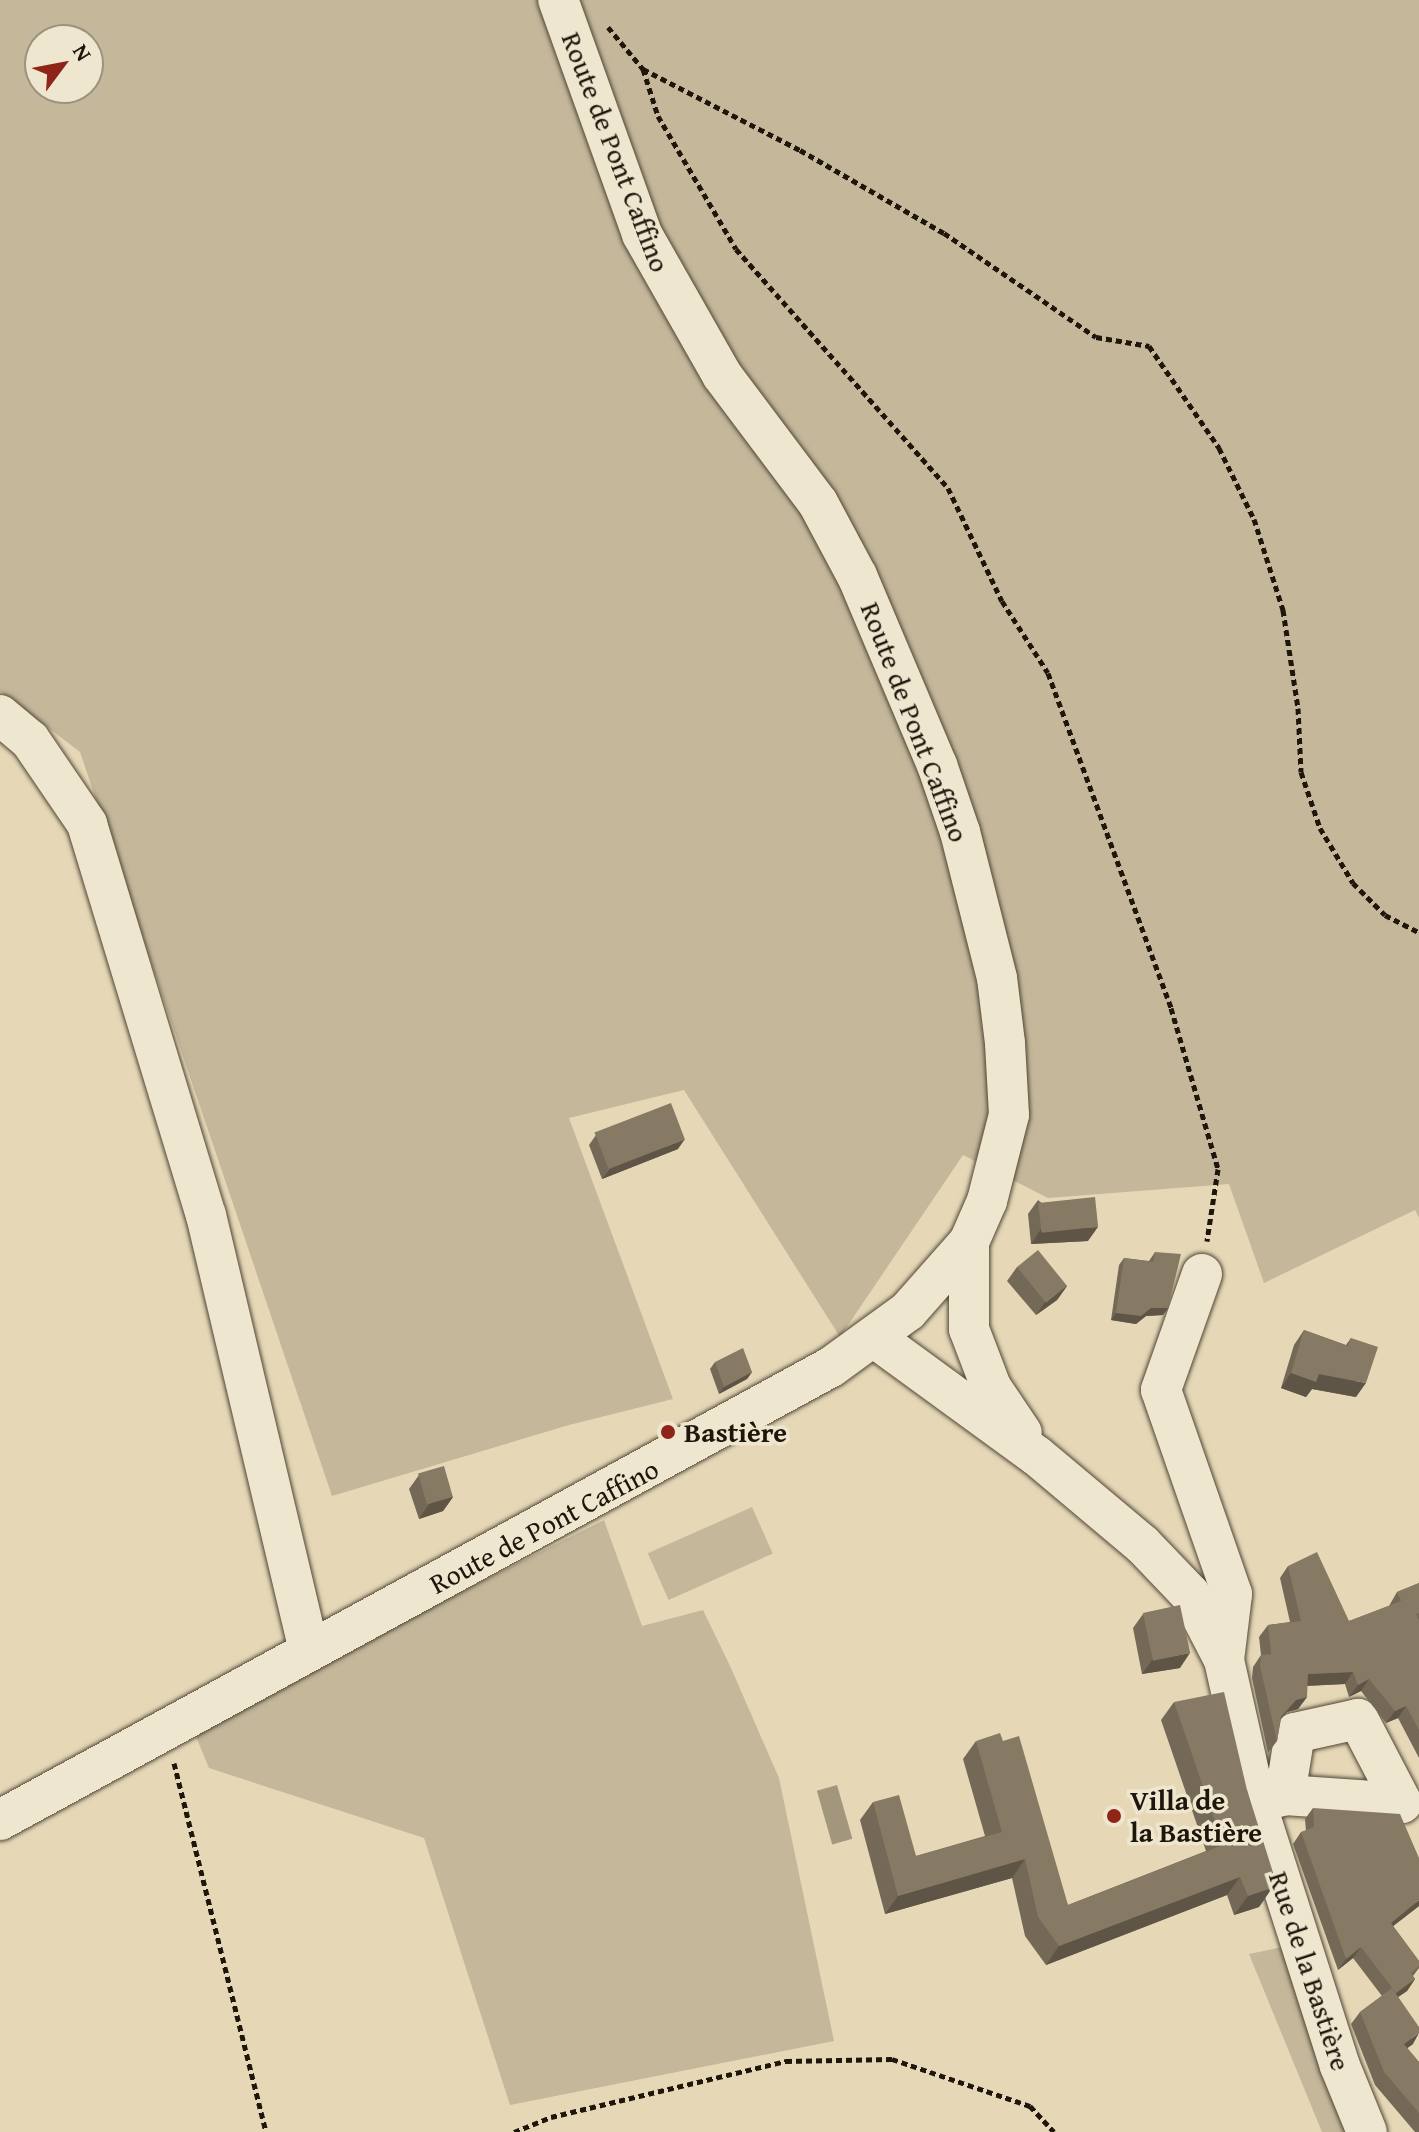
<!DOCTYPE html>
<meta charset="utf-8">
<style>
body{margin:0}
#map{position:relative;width:1419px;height:2132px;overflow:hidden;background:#e6d8b7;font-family:"Gentium Book Plus",serif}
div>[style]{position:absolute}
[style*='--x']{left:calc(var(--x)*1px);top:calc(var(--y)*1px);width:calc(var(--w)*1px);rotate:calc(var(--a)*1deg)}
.green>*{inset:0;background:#c4b79a;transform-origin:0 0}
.water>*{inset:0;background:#a2967d;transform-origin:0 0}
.path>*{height:5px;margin-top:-2.5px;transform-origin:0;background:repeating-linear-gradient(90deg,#1e150b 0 6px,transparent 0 10px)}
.roads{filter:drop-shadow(0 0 2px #504636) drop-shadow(0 0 2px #504636)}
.minor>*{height:40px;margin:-20px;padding:0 20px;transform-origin:20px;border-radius:20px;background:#efe6d0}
.wall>*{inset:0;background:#736956}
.shaded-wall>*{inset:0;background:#5e5546}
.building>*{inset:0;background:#867a64;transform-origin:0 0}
.dots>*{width:22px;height:22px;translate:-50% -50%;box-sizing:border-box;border:4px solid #efe6d0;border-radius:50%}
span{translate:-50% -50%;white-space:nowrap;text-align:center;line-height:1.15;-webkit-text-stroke:7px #efe6d0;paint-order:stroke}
.street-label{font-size:28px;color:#1e150b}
.poi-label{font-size:28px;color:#1e150b;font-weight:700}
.left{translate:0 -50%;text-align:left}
.north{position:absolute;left:24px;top:24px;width:80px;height:80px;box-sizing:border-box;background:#efe6d0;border:2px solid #9b9281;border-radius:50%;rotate:58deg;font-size:22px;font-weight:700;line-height:32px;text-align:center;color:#1e150b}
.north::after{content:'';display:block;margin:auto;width:28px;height:36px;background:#8f2418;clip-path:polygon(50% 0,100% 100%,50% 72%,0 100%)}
</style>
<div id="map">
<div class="green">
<div style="clip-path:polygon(evenodd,0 0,1419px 0,1419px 1218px,1415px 1210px,1264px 1283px,1229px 1184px,1048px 1198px,963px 1155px,840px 1337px,684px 1090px,569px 1118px,673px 1399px,569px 1425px,332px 1496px,80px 752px,0 691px,0 0,40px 40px,88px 40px,88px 88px,40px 88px,40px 40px)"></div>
<div style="left:752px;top:1507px;width:51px;height:114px;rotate:66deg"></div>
<div style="clip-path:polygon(604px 1520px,642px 1626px,703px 1610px,731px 1668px,779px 1778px,834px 2041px,510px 2105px,424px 1838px,209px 1768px,192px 1727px)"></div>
<div style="clip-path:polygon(1287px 1946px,1358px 2132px,1322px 2132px,1249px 1954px)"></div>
</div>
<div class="water">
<div style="left:837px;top:1785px;width:56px;height:21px;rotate:74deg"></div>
</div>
<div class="path">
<div style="--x:608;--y:27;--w:55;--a:50.2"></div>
<div style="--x:643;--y:69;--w:177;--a:27.3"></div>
<div style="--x:800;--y:150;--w:166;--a:30"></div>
<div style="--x:944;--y:233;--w:184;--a:34.4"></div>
<div style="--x:1096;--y:337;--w:54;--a:9.6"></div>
<div style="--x:1149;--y:346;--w:124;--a:55.5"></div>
<div style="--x:1219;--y:448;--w:79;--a:63.8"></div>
<div style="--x:1254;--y:519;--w:96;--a:72.3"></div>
<div style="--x:1283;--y:610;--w:99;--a:81.3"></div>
<div style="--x:1298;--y:708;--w:64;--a:87.3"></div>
<div style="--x:1301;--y:772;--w:59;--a:71.3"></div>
<div style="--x:1320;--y:828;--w:64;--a:59"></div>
<div style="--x:1353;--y:883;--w:45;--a:45"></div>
<div style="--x:1385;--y:915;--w:38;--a:27"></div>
<div style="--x:643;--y:69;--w:49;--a:72.3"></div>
<div style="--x:658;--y:116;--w:154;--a:59.6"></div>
<div style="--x:736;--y:249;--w:319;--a:48.4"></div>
<div style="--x:948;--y:488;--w:125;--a:64.5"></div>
<div style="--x:1002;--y:601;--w:85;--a:57.4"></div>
<div style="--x:1048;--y:673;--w:357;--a:69.8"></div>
<div style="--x:1171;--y:1008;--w:168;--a:73.7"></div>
<div style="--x:1218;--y:1169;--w:73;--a:98.7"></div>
<div style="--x:174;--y:1763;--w:380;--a:76"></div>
<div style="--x:514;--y:2132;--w:40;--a:-22"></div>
<div style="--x:551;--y:2117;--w:242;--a:-13.4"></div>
<div style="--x:786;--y:2061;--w:106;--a:-1.1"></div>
<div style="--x:892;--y:2059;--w:146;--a:18.8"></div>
<div style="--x:1030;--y:2106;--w:35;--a:47"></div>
</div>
<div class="roads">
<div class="minor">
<div style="--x:0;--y:715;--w:39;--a:40"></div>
<div style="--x:30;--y:740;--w:102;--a:55.8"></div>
<div style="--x:87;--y:824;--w:409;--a:73.1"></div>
<div style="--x:206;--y:1215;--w:447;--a:76.7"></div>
<div style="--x:969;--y:1242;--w:87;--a:90"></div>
<div style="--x:969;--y:1329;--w:62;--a:69.2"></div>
<div style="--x:991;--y:1387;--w:55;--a:56"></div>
<div style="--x:1202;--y:1274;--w:123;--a:109.5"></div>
<div style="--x:1161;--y:1390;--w:216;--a:70.8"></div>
<div style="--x:1232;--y:1594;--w:66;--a:96.9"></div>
<div style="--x:875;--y:1338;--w:200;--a:36.1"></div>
<div style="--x:1037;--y:1456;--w:137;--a:40"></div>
<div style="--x:1142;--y:1544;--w:69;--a:46.2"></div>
<div style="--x:1190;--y:1594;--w:74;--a:62.7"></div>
<div style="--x:1224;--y:1660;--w:147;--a:77.4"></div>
<div style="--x:1256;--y:1803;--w:276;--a:72.3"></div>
<div style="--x:1340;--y:2066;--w:71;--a:67.8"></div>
<div style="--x:1256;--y:1803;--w:30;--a:-15"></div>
<div style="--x:1285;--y:1795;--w:117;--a:3.9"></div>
<div style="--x:1402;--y:1803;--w:95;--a:-117.6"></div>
<div style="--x:1358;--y:1719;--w:65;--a:167.5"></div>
<div style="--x:1295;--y:1733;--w:63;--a:99.2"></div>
<div style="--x:0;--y:1820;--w:946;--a:-28.6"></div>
<div style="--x:831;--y:1367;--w:95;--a:-36"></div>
<div style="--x:908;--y:1311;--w:92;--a:-48.5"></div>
<div style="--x:969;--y:1242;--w:45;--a:-66.3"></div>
<div style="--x:987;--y:1201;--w:89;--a:-75.7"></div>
<div style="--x:1009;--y:1115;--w:72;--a:-93.2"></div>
<div style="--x:1005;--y:1043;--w:65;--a:-97"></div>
<div style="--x:997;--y:978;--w:151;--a:-104.2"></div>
<div style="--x:960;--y:832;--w:71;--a:-108.9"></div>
<div style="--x:937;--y:765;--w:205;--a:-112.9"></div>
<div style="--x:857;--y:576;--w:83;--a:-118.1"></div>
<div style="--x:818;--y:503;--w:160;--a:-126.9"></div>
<div style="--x:722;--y:375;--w:162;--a:-119.6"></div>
<div style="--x:642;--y:234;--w:249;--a:-109.7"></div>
</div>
</div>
<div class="wall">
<div style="clip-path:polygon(596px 1135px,678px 1149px,602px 1179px,589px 1145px)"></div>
<div style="clip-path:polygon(1038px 1200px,1088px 1241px,1031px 1244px,1028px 1214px)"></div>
<div style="clip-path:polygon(1155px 1252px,1168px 1308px,1163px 1315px,1146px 1316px,1136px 1324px,1111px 1320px,1119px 1265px,1124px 1258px,1149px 1261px)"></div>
<div style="clip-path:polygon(1017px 1267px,1067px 1286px,1057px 1300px,1036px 1315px,1007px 1281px)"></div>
<div style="clip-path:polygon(1304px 1330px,1346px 1345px,1351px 1338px,1356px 1397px,1312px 1389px,1306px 1397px,1281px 1388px,1294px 1345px)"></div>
<div style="clip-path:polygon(715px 1362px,752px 1372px,747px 1379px,719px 1394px,710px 1369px)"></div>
<div style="clip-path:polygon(419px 1475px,453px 1497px,443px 1511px,419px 1519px,409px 1489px)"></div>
<div style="clip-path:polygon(1288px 1566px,1349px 1621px,1389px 1606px,1397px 1592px,1419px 1583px,1419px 1758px,1398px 1718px,1386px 1723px,1361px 1691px,1349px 1697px,1345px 1684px,1307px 1686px,1307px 1697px,1298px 1709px,1287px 1712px,1281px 1719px,1277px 1741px,1268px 1753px,1252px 1678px,1253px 1667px,1261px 1655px,1259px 1637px,1268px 1625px,1290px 1622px,1280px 1578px)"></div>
<div style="clip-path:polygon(1143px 1614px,1180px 1668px,1142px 1674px,1133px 1628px)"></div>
<div style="clip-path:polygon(1174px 1702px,1247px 1790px,1272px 1888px,1259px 1907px,1234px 1915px,1227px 1895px,1046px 1965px,1025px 1936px,1012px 1878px,885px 1914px,860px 1820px,873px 1802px,916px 1856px,985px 1836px,963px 1759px,976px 1741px,1068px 1905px,1206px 1851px,1161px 1720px)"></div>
<div style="clip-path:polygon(1313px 1808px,1419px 1906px,1393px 1926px,1419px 1961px,1419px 1968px,1413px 1976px,1415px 1979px,1407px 1991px,1398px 1997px,1413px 2044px,1407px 2048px,1419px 2062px,1419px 2132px,1415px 2132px,1375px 2085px,1351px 2024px,1360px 2012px,1382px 1996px,1353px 1958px,1338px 1970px,1293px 1844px,1301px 1832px,1306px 1831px,1305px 1819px)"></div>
</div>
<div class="shaded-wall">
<div style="clip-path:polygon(685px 1139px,678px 1149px,602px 1179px,610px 1169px)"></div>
<div style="clip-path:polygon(1098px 1227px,1088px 1241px,1031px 1244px,1041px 1229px)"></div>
<div style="clip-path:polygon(1067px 1286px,1057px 1300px,1036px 1315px,1046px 1301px)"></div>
<div style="clip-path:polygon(1151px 1308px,1168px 1308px,1163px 1315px,1146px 1316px,1136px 1324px,1111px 1320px,1116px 1313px)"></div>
<div style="clip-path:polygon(752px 1372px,747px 1379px,719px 1394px,724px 1387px)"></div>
<div style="clip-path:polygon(1291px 1373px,1319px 1374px,1366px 1383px,1356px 1397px,1312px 1389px,1306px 1397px,1281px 1388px)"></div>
<div style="clip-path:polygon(453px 1497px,443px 1511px,419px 1519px,429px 1504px)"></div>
<div style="clip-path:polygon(1190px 1653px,1180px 1668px,1142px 1674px,1152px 1660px)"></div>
<div style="clip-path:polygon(1353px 1672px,1345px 1684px,1300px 1686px,1308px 1674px)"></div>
<div style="clip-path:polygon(1369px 1679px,1361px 1691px,1349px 1697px,1358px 1685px)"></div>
<div style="clip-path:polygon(1307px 1697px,1298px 1709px,1287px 1712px,1273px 1728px,1296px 1700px)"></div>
<div style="clip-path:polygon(1406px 1706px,1398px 1718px,1386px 1723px,1395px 1711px)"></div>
<div style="clip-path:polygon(1025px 1859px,1012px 1878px,885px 1914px,898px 1896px)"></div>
<div style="clip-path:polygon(1240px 1877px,1227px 1895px,1046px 1965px,1059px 1946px)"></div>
<div style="clip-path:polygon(1272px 1888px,1259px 1907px,1234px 1915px,1248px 1896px)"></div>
<div style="clip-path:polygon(1419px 1900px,1419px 1906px,1383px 1934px,1391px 1923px)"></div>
<div style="clip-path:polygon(1361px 1947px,1353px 1958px,1338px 1970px,1346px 1959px)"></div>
<div style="clip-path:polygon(1415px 1979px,1407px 1991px,1388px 2004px,1396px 1993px)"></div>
<div style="clip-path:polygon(1419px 2033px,1413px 2044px,1395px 2057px,1404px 2044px)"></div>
</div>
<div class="building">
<div style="left:671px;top:1103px;width:39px;height:82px;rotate:69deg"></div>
<div style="left:1095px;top:1197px;width:30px;height:57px;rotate:84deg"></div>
<div style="left:1038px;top:1250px;width:46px;height:27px;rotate:51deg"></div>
<div style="clip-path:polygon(1155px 1252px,1181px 1254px,1168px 1308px,1151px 1308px,1141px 1316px,1116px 1313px,1124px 1258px,1153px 1262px)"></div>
<div style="clip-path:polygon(1304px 1330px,1348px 1346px,1351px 1338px,1378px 1347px,1366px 1383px,1319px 1374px,1316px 1382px,1291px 1373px)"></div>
<div style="clip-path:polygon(743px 1348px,752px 1372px,724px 1387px,715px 1362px)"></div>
<div style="left:444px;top:1466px;width:32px;height:27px;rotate:74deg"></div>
<div style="clip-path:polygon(1317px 1552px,1349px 1621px,1401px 1601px,1397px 1592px,1419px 1583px,1419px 1613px,1416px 1614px,1419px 1620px,1419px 1730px,1406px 1706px,1395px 1711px,1369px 1679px,1358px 1685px,1353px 1672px,1308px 1674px,1307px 1697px,1296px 1700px,1281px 1716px,1277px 1741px,1260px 1666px,1261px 1655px,1271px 1654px,1268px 1625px,1301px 1621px,1288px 1566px)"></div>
<div style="left:1180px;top:1605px;width:49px;height:38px;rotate:78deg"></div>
<div style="clip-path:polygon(1224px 1692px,1247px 1790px,1276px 1882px,1272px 1888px,1248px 1896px,1240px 1877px,1059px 1946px,1038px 1917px,1025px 1859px,898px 1896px,873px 1802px,899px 1795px,916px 1856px,1002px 1832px,976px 1741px,1000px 1733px,1003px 1741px,1019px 1736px,1068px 1905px,1223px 1845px,1174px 1702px)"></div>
<div style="clip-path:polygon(1313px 1808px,1400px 1814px,1419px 1858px,1419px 1900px,1391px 1923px,1419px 1961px,1419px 1966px,1411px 1973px,1415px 1979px,1396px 1993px,1361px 1947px,1346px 1959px,1301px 1832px,1314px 1827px)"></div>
<div style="clip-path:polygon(1392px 1988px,1419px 2027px,1419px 2033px,1404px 2044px,1419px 2062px,1419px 2113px,1384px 2072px,1360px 2012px)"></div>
</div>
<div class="dots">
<div style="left:668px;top:1432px;background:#8f2418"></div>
<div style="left:1114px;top:1816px;background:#8f2418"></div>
</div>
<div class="street-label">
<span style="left:616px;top:152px;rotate:69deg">Route de Pont Caffino</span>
<span style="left:915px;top:722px;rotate:69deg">Route de Pont Caffino</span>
<span style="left:544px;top:1526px;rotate:-28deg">Route de Pont Caffino</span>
<span style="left:1310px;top:1971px;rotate:72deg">Rue de la Bastière</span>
</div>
<div class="poi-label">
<span class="left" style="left:684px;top:1432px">Bastière</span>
<span class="left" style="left:1130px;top:1816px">Villa de<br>la Bastière</span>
</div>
<div class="north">N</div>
</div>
